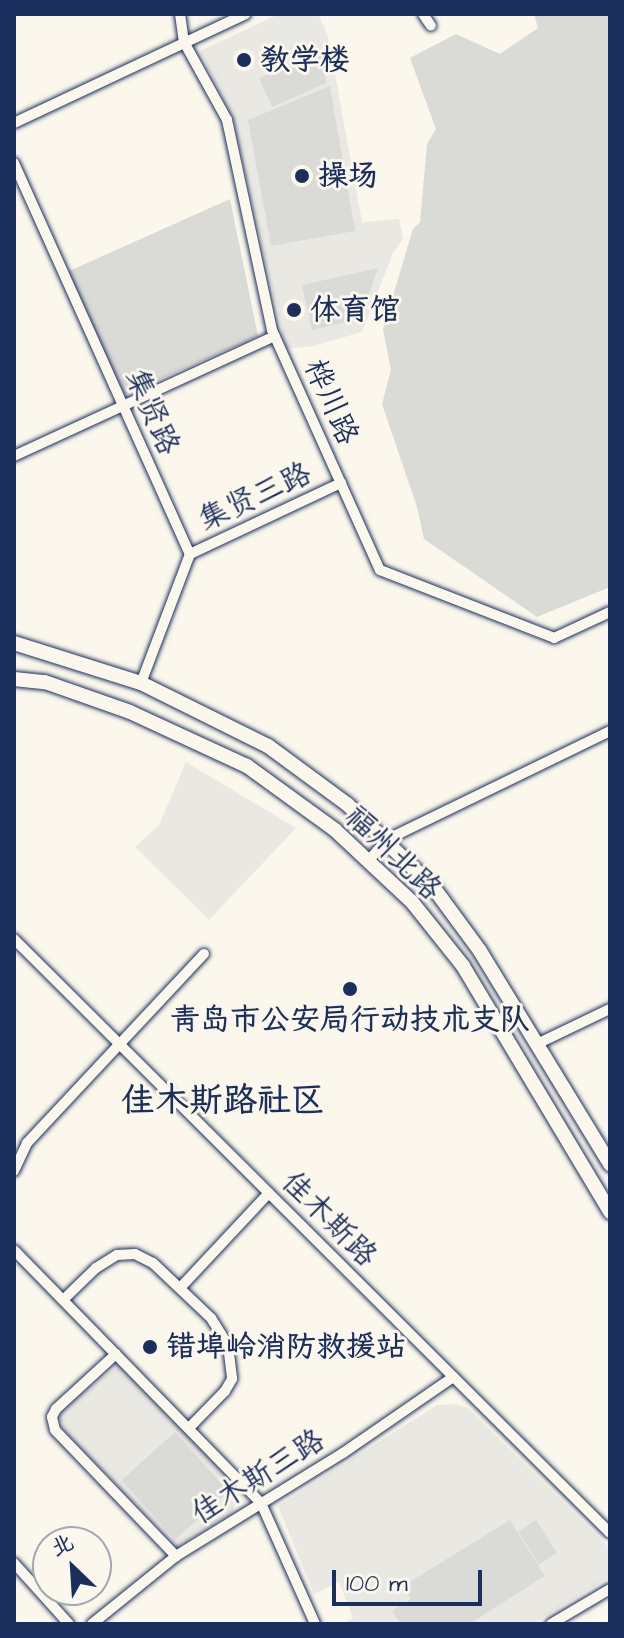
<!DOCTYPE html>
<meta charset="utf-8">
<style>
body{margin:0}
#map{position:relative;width:624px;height:1638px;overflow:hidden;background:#fbf7ec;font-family:"Architects Daughter","LXGW WenKai TC",sans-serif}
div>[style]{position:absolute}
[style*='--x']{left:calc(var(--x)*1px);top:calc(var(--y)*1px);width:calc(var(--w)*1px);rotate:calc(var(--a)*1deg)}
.built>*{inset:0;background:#eae8e2}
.green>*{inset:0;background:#dadad7;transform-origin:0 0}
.roads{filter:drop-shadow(0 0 2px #1b2f5e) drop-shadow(0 0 2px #1b2f5e)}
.minor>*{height:10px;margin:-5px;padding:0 5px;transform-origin:5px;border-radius:5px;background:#fbf7ec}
.major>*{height:14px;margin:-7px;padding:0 7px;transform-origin:7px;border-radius:7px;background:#fbf7ec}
.dots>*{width:22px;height:22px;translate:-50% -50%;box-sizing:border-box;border:4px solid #fbf7ec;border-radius:50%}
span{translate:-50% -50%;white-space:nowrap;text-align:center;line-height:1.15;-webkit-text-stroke:6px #fbf7ec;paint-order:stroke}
.poi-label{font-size:30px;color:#1b2f5e;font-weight:700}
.left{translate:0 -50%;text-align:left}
.street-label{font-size:30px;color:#1b2f5e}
.quarter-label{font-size:34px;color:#1b2f5e;font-weight:700}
.frame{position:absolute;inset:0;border:16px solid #1b2f5e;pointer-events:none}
.north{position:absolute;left:32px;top:1526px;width:80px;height:80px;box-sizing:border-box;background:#fbf7ec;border:2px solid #a1a7b3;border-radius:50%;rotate:335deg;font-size:22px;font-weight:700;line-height:32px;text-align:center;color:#1b2f5e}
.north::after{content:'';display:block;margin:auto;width:28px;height:36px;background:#1b2f5e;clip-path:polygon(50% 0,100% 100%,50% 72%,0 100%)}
.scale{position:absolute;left:332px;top:1570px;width:150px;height:36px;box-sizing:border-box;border:4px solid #1b2f5e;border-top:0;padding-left:10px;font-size:24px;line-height:28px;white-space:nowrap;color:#1b2f5e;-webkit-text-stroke:6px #fbf7ec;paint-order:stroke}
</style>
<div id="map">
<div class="built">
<div style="clip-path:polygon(279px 14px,318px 14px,328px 36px,362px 222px,399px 219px,403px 239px,393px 253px,362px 332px,313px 346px,286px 349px,233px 119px,200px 51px)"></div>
<div style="clip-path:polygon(186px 762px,296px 828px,209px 920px,135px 847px,159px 825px)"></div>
<div style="clip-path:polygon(121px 1363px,235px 1480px,239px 1493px,232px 1514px,177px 1546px,63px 1429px,60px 1417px,66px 1407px)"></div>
<div style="clip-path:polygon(455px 1404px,468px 1408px,609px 1547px,610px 1577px,532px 1624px,343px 1624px,353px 1618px,339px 1582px,314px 1594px,278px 1506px,437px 1405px)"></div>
</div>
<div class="green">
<div style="clip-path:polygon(534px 14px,610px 14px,610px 587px,537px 617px,424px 539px,417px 507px,382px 404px,391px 370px,383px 329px,413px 229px,420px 222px,427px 144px,436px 129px,410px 58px,456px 34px,500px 54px,538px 28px)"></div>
<div style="clip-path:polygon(320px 50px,326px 83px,272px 107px,259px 78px)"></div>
<div style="clip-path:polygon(330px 86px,355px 231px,271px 246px,248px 120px)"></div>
<div style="clip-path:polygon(230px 199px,258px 336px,124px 395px,67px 272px)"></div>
<div style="clip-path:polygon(378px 268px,360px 319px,312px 330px,302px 285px)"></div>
<div style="left:175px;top:1432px;width:80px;height:72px;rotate:48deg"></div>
<div style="clip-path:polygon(510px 1520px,545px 1576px,469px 1624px,401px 1624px,392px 1611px,411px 1599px,403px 1586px)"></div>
<div style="left:536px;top:1520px;width:39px;height:21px;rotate:58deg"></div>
</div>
<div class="roads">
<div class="minor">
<div style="--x:180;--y:14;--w:28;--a:82"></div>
<div style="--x:184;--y:42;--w:89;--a:61.1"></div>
<div style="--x:227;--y:120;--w:215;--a:77.9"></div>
<div style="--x:272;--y:330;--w:263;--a:65.8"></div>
<div style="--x:380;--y:570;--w:187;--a:21.3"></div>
<div style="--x:554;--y:638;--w:62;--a:-24.9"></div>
<div style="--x:423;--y:14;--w:14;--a:56"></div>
<div style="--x:14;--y:123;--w:256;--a:-25.2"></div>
<div style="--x:14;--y:163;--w:429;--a:65.8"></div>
<div style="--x:190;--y:554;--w:138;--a:110.8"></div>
<div style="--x:14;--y:456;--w:287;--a:-24.7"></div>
<div style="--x:190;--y:554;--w:167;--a:-25.2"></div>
<div style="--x:368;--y:861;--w:30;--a:-48"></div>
<div style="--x:388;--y:839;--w:247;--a:-25.9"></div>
<div style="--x:14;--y:939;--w:841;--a:44.9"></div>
<div style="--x:539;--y:1043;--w:79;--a:-25.6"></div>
<div style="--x:14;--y:1171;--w:31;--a:-65"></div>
<div style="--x:27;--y:1143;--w:259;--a:-46.9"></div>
<div style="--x:14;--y:1250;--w:354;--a:45.7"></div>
<div style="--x:261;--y:1503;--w:133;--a:65.9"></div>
<div style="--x:180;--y:1288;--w:130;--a:-46.9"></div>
<div style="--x:63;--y:1300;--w:46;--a:-44.1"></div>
<div style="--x:96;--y:1268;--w:25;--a:-32"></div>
<div style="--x:117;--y:1255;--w:18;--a:-3"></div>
<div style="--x:135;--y:1254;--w:20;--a:27"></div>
<div style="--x:153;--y:1263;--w:80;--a:43.5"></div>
<div style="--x:211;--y:1318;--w:32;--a:58"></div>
<div style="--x:228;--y:1345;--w:34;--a:83"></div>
<div style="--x:232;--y:1379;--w:14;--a:120"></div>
<div style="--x:225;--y:1391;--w:52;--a:134.2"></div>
<div style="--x:116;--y:1354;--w:81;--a:137.5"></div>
<div style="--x:56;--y:1409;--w:9;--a:117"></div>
<div style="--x:52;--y:1417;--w:13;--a:77"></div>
<div style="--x:55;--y:1430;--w:175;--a:46.2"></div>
<div style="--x:14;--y:1563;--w:82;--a:48"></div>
<div style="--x:92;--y:1624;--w:108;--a:-39"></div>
<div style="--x:176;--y:1556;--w:196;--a:-31.7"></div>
<div style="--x:343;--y:1453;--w:134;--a:-34.6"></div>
<div style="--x:551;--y:1624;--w:69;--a:-30.7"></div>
</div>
<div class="major">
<div style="--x:14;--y:643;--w:133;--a:17.5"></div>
<div style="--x:141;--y:683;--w:142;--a:26.4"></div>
<div style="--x:268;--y:746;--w:98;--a:36.3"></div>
<div style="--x:347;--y:804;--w:120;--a:44"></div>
<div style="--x:433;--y:887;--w:79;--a:53.7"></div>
<div style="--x:480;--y:951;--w:250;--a:58.6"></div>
<div style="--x:14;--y:679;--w:31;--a:6"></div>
<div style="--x:45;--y:682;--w:90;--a:19.4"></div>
<div style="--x:130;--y:712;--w:129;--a:24.8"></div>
<div style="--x:247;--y:766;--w:109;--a:36"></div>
<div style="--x:335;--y:830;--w:105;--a:43.1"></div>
<div style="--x:412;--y:902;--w:82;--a:51.4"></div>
<div style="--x:463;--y:966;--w:287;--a:59.1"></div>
</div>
</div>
<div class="dots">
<div style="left:244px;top:60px;background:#1b2f5e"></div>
<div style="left:302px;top:176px;background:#1b2f5e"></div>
<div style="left:294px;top:310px;background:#1b2f5e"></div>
<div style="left:350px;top:989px;background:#1b2f5e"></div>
<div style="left:150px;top:1347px;background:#1b2f5e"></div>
</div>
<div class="poi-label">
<span class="left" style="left:260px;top:60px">教学楼</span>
<span class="left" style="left:318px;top:176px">操场</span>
<span class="left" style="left:310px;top:310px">体育馆</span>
<span style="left:350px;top:1020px">青岛市公安局行动技术支队</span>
<span class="left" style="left:166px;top:1347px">错埠岭消防救援站</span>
</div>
<div class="street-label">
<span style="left:331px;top:402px;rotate:66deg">桦川路</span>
<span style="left:152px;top:412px;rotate:66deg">集贤路</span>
<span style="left:255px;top:497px;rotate:-25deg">集贤三路</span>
<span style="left:393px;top:853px;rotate:44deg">福州北路</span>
<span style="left:329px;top:1219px;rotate:45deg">佳木斯路</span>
<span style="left:258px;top:1477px;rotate:-32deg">佳木斯三路</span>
</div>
<div class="quarter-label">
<span style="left:223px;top:1102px">佳木斯路社区</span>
</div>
<div class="frame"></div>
<div class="north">北</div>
<div class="scale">100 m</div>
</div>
